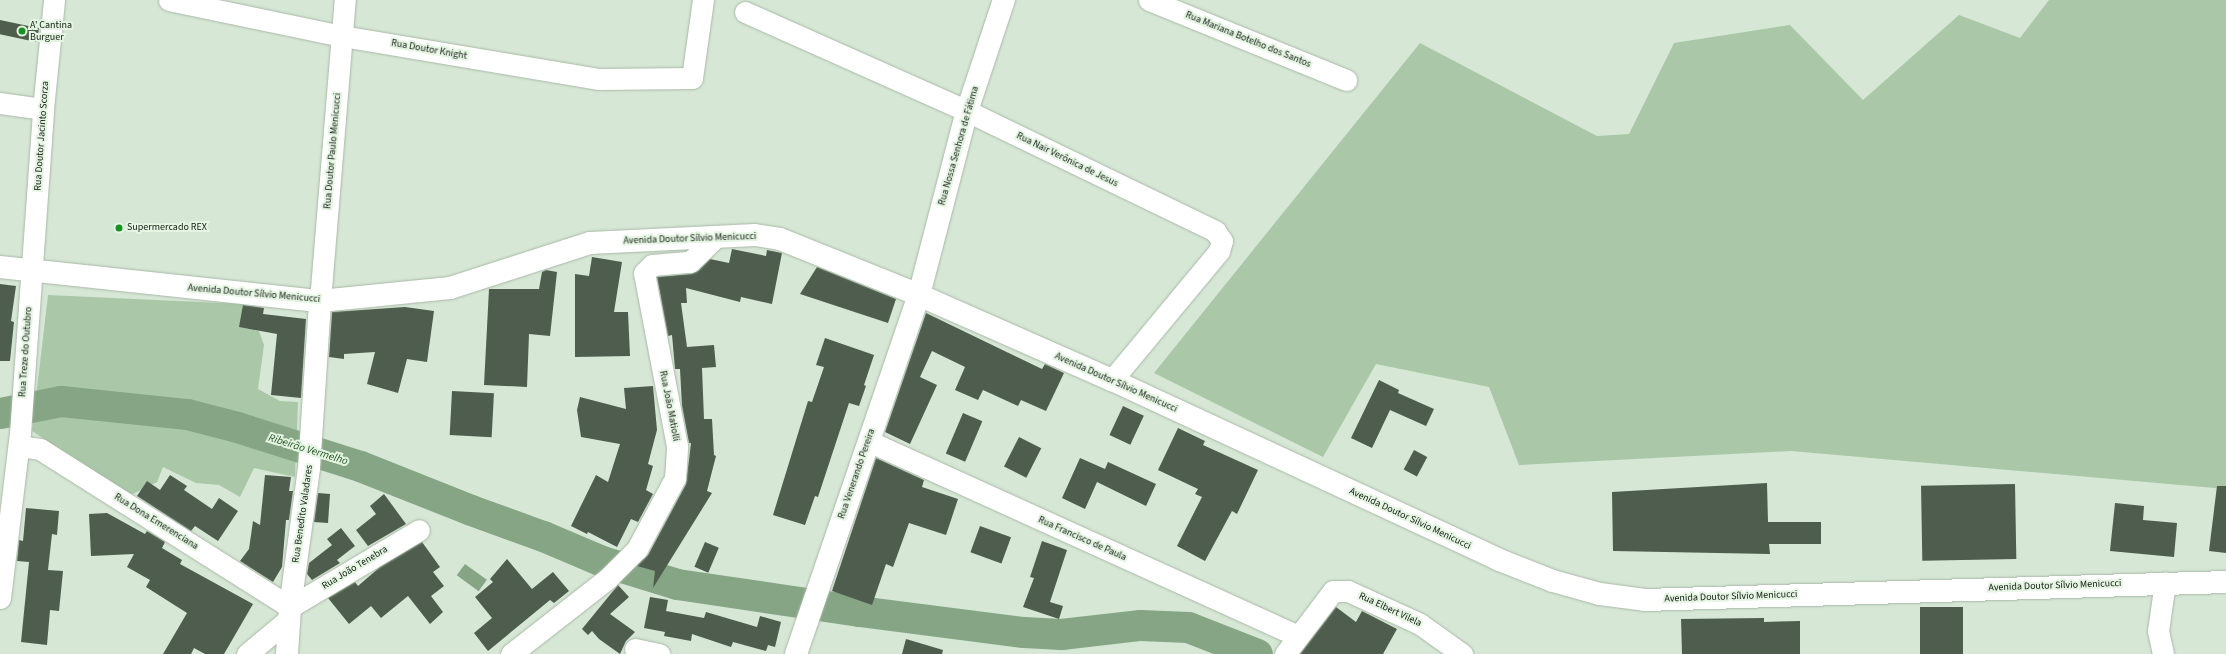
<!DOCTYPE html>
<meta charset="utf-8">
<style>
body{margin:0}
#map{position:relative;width:2226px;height:654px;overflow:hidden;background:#d6e7d5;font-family:"Source Sans 3",sans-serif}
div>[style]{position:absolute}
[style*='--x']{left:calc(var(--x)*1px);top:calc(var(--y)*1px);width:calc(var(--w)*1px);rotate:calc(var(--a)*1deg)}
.green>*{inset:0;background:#aac8a8}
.water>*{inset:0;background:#85a584;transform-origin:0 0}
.river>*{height:31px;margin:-15.5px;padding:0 15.5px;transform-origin:15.5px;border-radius:15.5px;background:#85a584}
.building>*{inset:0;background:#4e5d4d;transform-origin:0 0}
.roads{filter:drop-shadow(0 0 1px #a8b8a7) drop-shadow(0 0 1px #a8b8a7)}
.minor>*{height:21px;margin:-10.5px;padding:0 10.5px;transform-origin:10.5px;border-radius:10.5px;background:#fff}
.tertiary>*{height:22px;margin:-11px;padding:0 11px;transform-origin:11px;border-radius:11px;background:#fff}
.secondary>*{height:22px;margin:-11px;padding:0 11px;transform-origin:11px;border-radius:11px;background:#fff}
.dots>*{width:11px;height:11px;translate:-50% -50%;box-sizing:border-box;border:2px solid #e4f5e2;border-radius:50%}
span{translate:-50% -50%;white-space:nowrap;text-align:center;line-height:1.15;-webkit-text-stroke:4px #e4f5e2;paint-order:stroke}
.poi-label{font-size:10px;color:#151b15}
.left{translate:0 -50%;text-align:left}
.street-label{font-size:10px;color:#151b15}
.water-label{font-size:11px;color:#255425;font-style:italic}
</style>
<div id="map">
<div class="green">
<div style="clip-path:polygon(2049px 0,2226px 0,2226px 489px,1791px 451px,1519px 465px,1489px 387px,1376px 364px,1323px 457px,1154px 373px,1420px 43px,1597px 136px,1629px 134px,1674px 43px,1790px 25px,1863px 100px,1959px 15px,2020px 38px)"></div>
<div style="clip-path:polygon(48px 295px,244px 304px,240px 327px,259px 331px,264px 345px,258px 389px,280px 401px,298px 402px,295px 477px,254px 468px,240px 497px,219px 485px,196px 483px,163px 467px,157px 482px,131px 495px,32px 431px)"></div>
</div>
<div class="water">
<div style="left:465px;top:564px;width:27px;height:14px;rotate:36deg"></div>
</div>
<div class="river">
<div style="--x:0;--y:413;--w:62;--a:-11.1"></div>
<div style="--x:61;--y:401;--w:127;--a:5.9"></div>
<div style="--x:187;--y:414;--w:52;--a:14.6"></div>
<div style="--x:237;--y:427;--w:129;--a:17.6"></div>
<div style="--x:360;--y:466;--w:119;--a:21.6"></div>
<div style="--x:471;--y:510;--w:77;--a:19.9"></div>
<div style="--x:543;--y:536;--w:64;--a:23"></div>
<div style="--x:602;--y:561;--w:78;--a:17"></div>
<div style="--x:677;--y:584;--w:184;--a:8.4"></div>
<div style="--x:859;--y:611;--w:166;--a:7.3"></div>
<div style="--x:1024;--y:632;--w:37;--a:3"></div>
<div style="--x:1061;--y:634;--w:80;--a:-6.5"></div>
<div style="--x:1140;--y:625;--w:48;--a:2.4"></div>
<div style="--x:1188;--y:627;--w:74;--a:21.4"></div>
</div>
<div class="building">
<div style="left:0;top:20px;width:40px;height:14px;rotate:12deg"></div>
<div style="clip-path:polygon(732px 249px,766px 256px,767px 250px,782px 253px,772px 304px,741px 297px,740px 302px,686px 288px,687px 303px,681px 303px,687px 347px,714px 345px,716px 367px,702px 368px,704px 419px,712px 419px,714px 455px,716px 456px,707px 491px,712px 493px,653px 588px,655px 571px,637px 566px,648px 555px,686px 484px,691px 443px,689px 443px,682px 406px,680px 369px,675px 369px,672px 335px,668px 336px,657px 277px,691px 274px,698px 271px,710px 259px,729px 263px)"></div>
<div style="clip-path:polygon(592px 257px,622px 262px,614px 312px,628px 312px,630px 356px,575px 357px,575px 274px,589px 276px)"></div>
<div style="clip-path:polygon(817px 267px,896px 299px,888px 323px,800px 294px)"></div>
<div style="clip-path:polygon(546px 270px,557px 272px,550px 336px,529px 334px,527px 387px,484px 385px,489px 289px,539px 289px,542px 272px)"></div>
<div style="clip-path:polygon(0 284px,16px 286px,11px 321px,14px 322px,10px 361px,0 361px)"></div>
<div style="clip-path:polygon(243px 305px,264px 308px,263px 314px,306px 319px,301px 398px,271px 395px,277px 334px,239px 327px)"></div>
<div style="clip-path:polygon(405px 307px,434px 311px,427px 362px,407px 359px,398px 393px,367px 384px,375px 352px,344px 354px,344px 359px,329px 357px,332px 312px)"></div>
<div style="clip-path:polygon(926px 313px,1042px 369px,1045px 364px,1064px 373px,1046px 411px,1021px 400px,1018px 406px,983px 390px,978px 400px,955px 390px,965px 367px,932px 351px,920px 377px,937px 385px,910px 444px,885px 432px)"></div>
<div style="clip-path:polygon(825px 338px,874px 355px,864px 385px,866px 386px,859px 406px,849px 403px,818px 497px,815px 496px,805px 525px,773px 515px,808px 401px,812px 402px,824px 367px,816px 365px)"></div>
<div style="clip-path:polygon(1379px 380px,1399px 390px,1398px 393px,1434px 409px,1426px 426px,1390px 410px,1372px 448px,1351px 438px)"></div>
<div style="clip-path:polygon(653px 386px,657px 430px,648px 464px,653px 466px,646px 490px,653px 494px,638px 522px,631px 519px,617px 547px,588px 532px,587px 534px,571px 526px,596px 475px,608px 482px,620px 444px,581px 437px,577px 410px,580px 397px,626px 409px,624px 388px)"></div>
<div style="left:452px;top:391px;width:42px;height:44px;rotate:3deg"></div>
<div style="left:1123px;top:406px;width:23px;height:32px;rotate:25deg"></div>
<div style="left:963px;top:413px;width:21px;height:44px;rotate:23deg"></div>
<div style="clip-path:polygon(1178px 428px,1205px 441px,1203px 445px,1258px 470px,1237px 514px,1232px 511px,1205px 561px,1177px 546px,1202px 497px,1195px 494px,1198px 489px,1158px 470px)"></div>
<div style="left:1019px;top:437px;width:25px;height:33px;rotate:27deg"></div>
<div style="left:1414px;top:450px;width:15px;height:22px;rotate:28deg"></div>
<div style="clip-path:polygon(876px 458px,924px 480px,922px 487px,958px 499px,946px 535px,909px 523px,893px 567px,886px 564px,872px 605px,832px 591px)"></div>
<div style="clip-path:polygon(1080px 458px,1105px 469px,1108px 462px,1156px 484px,1146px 506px,1097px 482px,1085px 509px,1062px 498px)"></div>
<div style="clip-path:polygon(170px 475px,187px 486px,184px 490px,212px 509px,219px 498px,238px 511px,218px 541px,195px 526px,191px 531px,137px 496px,147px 481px,160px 490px)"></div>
<div style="clip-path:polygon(265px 475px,291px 477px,289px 491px,293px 491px,289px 520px,286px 520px,282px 567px,273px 582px,240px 561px,249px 549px,253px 521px,260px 525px)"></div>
<div style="clip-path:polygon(1767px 483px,1768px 522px,1821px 522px,1821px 544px,1769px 544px,1770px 554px,1613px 551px,1612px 492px)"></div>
<div style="left:2015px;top:484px;width:75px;height:94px;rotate:89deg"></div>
<div style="clip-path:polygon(2217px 486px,2226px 486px,2226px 553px,2209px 551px)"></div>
<div style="clip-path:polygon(318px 493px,330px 494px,328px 523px,314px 522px)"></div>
<div style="clip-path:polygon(384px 494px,406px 524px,368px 546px,356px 530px,376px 514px,370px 506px)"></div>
<div style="clip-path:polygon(2115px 503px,2144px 506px,2143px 520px,2177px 523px,2174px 557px,2110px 551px)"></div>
<div style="clip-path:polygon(26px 508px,59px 511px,57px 535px,52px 534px,48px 570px,63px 571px,59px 611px,50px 610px,47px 645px,21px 642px,29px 562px,17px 561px,19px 540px,23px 541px)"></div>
<div style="clip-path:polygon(107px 513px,145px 534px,147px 531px,165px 542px,162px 548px,182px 560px,180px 564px,253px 604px,224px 654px,205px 654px,194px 648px,191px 654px,163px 654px,187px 613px,146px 587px,150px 580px,127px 567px,134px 554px,91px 556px,89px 514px)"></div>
<div style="left:980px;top:526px;width:33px;height:28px;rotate:20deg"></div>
<div style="clip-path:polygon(341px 528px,355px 546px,337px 560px,340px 563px,312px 580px,307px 574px,309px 563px,332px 545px,327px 539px)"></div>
<div style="clip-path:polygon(1042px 541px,1067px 550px,1050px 602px,1063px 606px,1059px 619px,1023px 607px,1034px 578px,1030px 577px)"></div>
<div style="clip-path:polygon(422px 542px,440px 567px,433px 572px,444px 586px,431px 596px,443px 612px,430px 624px,408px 596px,381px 618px,371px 606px,349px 624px,328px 598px,355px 582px,358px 586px,380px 567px)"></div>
<div style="left:705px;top:542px;width:15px;height:27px;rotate:23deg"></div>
<div style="clip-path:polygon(507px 559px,532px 589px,553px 572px,569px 591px,554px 603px,550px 600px,488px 651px,474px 633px,492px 618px,475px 597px,493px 582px,490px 579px)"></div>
<div style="clip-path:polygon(618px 585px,629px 597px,610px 614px,635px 632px,626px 641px,620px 654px,599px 639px,592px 631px,588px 635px,582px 629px)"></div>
<div style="clip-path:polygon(650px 597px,668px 600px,666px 611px,704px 618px,706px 612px,757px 627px,760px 616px,781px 622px,775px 647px,768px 645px,766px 651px,733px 642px,731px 647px,692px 634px,691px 641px,664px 636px,665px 632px,644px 628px)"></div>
<div style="clip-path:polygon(1336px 607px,1356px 622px,1362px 611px,1397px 629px,1383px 654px,1300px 654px)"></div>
<div style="left:1920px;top:607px;width:43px;height:47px"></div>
<div style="clip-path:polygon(1764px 618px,1764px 622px,1800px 621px,1800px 654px,1682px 654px,1681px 619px)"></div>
<div style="clip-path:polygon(906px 639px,943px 650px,942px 654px,902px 654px)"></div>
</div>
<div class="roads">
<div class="minor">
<div style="--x:169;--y:0;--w:177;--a:11.8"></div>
<div style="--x:342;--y:36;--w:261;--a:9.5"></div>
<div style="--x:599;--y:79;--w:93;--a:-0.6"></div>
<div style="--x:692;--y:78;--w:79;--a:-82"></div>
<div style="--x:1149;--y:0;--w:213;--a:22.1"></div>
<div style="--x:745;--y:12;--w:243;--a:24"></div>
<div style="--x:967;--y:111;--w:276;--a:25.8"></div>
<div style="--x:1215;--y:231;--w:12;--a:55"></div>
<div style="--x:1222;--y:241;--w:10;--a:107"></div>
<div style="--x:1219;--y:251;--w:168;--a:129.7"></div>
<div style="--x:0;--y:103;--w:43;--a:7.9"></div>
<div style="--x:320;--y:301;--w:302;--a:-85.3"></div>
<div style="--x:868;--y:441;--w:471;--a:24.4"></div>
<div style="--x:19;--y:446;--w:21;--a:8"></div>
<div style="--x:40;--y:449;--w:296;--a:32.3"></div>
<div style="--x:290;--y:607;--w:150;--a:-30.8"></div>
<div style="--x:0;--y:598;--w:166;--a:-83.1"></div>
<div style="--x:20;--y:433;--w:325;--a:-85.9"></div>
<div style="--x:43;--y:109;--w:110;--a:-84.2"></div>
<div style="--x:635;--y:649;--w:25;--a:12"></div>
<div style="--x:247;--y:654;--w:55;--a:-39.8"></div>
<div style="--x:511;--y:654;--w:122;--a:-38"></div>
<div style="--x:607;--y:579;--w:42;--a:-45"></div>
<div style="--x:637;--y:549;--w:81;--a:-61.8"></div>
<div style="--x:675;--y:478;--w:32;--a:-86"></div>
<div style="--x:677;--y:446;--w:176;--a:-100.8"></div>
<div style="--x:644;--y:273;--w:11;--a:-45"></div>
<div style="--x:652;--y:265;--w:38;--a:-5"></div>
<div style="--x:690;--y:262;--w:36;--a:-44"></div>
<div style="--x:1285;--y:654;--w:79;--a:-52.7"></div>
<div style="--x:1333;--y:591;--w:15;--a:0"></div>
<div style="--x:1348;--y:591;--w:79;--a:24.6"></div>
<div style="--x:1420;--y:624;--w:52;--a:35.5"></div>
<div style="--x:2163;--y:654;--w:24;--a:-102"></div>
<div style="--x:2158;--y:631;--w:49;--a:-81.9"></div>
</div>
<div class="tertiary">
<div style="--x:919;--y:295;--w:190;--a:-75.4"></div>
<div style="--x:967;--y:111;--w:117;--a:-71.6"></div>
</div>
<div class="secondary">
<div style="--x:0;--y:267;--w:322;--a:6.1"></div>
<div style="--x:320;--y:301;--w:131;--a:-5.7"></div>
<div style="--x:450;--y:288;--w:147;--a:-17.8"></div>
<div style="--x:590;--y:243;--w:165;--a:-2.8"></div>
<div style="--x:755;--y:235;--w:25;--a:9"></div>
<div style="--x:780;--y:239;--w:150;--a:21.9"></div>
<div style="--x:919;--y:295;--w:211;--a:23.8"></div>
<div style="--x:1112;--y:380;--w:425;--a:24.9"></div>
<div style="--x:1497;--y:559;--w:60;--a:21.4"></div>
<div style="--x:1553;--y:581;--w:49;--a:15.5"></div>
<div style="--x:1600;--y:594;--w:45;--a:7.6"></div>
<div style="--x:1645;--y:600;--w:581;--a:-1.77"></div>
<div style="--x:287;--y:654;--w:47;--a:-86.3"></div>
<div style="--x:290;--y:607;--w:140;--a:-82.2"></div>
<div style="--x:309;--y:468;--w:167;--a:-86.2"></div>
<div style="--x:796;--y:654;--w:379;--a:-71.1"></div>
</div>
</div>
<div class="dots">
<div style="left:22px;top:31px;background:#169221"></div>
<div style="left:119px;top:228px;background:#169221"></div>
</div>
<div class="poi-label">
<span class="left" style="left:30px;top:31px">A' Cantina<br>Burguer</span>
<span class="left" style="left:127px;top:228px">Supermercado REX</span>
</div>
<div class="street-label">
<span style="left:1248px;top:40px;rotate:22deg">Rua Mariana Botelho dos Santos</span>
<span style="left:429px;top:50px;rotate:10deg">Rua Doutor Knight</span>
<span style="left:42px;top:136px;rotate:-86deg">Rua Doutor Jacinto Scorza</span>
<span style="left:959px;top:146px;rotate:-74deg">Rua Nossa Senhora de Fátima</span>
<span style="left:333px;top:151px;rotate:-85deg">Rua Doutor Paulo Menicucci</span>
<span style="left:1067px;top:160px;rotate:26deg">Rua Nair Verônica de Jesus</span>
<span style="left:690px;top:239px;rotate:-2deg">Avenida Doutor Sílvio Menicucci</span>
<span style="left:254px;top:294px;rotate:5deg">Avenida Doutor Sílvio Menicucci</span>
<span style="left:26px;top:352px;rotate:-86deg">Rua Treze do Outubro</span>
<span style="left:1116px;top:383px;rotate:24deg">Avenida Doutor Sílvio Menicucci</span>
<span style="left:669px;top:406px;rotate:79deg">Rua João Matiolli</span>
<span style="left:857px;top:474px;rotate:-71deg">Rua Venerando Pereira</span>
<span style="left:303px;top:514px;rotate:-82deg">Rua Benedito Valadares</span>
<span style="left:1410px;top:519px;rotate:25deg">Avenida Doutor Sílvio Menicucci</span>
<span style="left:156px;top:522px;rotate:32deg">Rua Dona Emerenciana</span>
<span style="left:1082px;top:539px;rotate:24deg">Rua Francisco de Paula</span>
<span style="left:355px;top:568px;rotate:-31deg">Rua João Tenebra</span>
<span style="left:2055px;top:586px;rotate:-2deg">Avenida Doutor Sílvio Menicucci</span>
<span style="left:1731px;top:597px;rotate:-2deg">Avenida Doutor Sílvio Menicucci</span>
<span style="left:1390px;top:610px;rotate:25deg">Rua Elbert Vilela</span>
</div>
<div class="water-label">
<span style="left:308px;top:450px;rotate:17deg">Ribeirão Vermelho</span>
</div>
</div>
